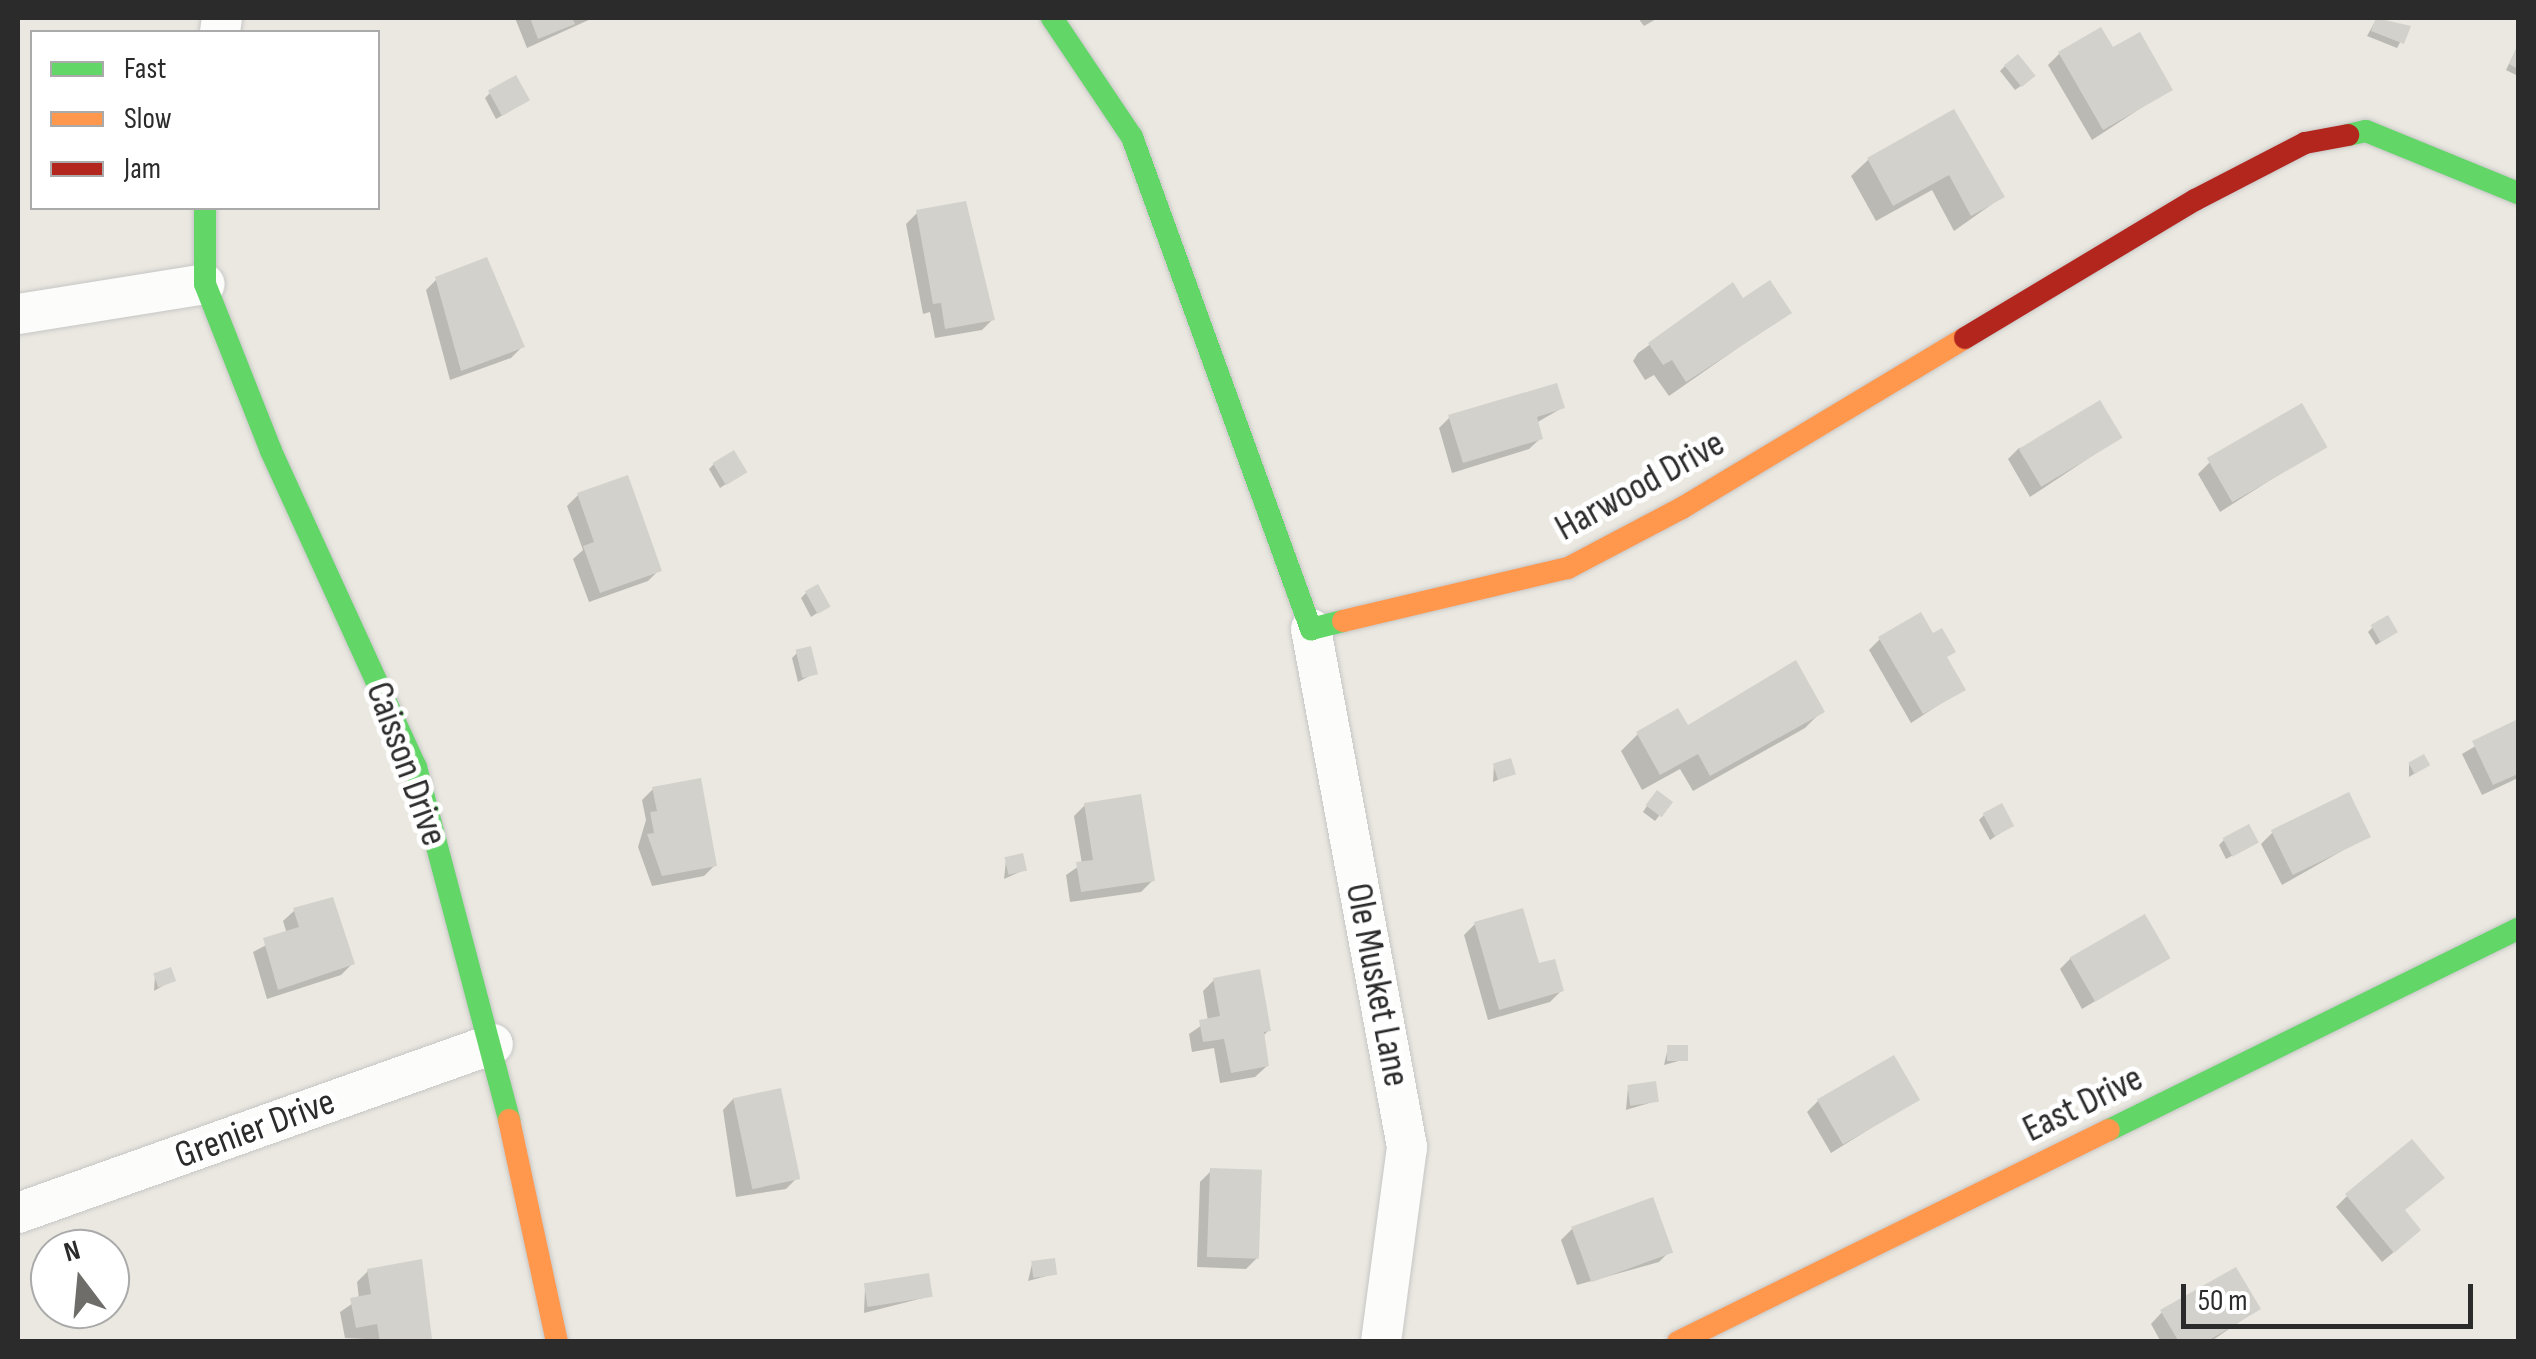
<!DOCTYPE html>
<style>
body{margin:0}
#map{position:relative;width:2536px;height:1359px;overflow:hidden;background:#eae8e0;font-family:"Sofia Sans Condensed",sans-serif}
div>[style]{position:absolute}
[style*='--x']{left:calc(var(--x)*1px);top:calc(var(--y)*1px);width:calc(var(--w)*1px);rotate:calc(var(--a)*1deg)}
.shadow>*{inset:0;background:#0003}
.building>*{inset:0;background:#d3d1cb;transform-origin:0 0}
.roads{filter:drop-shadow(0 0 2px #c7c6c6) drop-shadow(0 0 2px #c7c6c6)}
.street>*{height:40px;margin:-20px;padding:0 20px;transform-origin:20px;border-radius:20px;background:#fcfcfa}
.fast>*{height:22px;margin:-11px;padding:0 11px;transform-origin:11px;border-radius:11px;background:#63d668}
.slow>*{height:22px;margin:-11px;padding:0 11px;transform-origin:11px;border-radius:11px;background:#ff974d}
.jam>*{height:22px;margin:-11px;padding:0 11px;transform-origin:11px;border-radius:11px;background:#b3261e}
span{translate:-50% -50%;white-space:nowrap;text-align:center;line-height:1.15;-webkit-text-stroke:10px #fff;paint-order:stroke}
.street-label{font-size:38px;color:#2b2b2b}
.frame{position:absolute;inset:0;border:20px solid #2b2b2b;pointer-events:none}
.legend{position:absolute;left:30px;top:30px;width:350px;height:180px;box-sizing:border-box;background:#fff;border:2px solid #aaa;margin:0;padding:12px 18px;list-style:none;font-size:30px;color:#2b2b2b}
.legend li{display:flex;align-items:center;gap:20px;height:50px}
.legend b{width:50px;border:2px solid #aaa}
.north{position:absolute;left:30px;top:1229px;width:100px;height:100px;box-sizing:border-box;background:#fff;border:2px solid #aaa;border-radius:50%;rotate:344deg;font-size:28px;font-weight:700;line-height:40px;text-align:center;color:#2b2b2b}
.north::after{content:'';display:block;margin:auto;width:35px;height:45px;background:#6e6d6a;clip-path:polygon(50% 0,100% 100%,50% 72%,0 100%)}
.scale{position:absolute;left:2181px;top:1284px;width:292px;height:45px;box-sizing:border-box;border:5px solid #2b2b2b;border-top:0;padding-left:12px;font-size:30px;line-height:35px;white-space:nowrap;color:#2b2b2b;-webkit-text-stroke:8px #fff;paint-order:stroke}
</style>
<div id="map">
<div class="shadow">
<div style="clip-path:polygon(515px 18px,593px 18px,527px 48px)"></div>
<div style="clip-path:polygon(1638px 18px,1658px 18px,1644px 26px)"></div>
<div style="clip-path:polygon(2377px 18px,2408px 28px,2397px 48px,2367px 36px)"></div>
<div style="clip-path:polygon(2518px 45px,2518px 76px,2506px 70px)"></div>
<div style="clip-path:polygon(2112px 51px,2170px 89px,2092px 140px,2048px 65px,2059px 54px)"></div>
<div style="clip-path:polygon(2005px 66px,2028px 81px,2015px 90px,2000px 71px)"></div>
<div style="clip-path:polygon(490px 93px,522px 104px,496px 119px,485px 98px)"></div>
<div style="clip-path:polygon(1953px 113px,2002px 197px,1954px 231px,1932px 190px,1876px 221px,1851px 176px,1868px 160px)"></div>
<div style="clip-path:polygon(918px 212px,993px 319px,982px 330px,935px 338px,930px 312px,923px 314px,906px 224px)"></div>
<div style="clip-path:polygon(437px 279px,522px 347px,511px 358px,450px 380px,426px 290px)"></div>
<div style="clip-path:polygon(1732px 286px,1742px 302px,1788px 313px,1669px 396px,1654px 375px,1645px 380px,1633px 361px,1638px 353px)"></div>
<div style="clip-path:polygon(1562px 408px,1536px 423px,1541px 438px,1529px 449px,1452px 473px,1439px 428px,1450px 417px)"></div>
<div style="clip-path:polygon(2119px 438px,2030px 497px,2008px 459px,2019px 448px)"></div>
<div style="clip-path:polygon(2324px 446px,2220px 512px,2198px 474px,2209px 463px)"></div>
<div style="clip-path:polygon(714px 464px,744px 472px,720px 488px,709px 469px)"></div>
<div style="clip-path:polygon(578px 495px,659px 570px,648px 581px,589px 602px,573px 559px,583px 550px,567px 506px)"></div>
<div style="clip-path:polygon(806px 593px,828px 606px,811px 617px,801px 598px)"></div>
<div style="clip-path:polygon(2373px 627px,2390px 636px,2376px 645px,2368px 632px)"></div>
<div style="clip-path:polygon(1932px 637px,1963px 689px,1911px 723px,1869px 650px,1880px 639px)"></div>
<div style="clip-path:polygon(797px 653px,815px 673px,798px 682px,792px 658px)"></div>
<div style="clip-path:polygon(1822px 711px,1805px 728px,1693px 791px,1680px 769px,1642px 790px,1621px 751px,1638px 734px)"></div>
<div style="clip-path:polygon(2518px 721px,2518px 778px,2482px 795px,2462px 754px)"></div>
<div style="clip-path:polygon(1494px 765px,1513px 773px,1493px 782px)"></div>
<div style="clip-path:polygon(2409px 765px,2422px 769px,2409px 777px)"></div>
<div style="clip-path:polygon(653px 789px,715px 865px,704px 876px,652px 886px,638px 847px,646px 820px,642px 800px)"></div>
<div style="clip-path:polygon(1652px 798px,1659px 816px,1655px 821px,1643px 812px)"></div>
<div style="clip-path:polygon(1085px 805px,1152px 881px,1141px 892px,1070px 902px,1066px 875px,1082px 864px,1074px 816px)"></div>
<div style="clip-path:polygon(1984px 815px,2011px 826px,1990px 840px,1979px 820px)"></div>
<div style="clip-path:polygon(2272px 833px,2368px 836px,2282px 885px,2261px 844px)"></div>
<div style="clip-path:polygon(2224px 840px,2256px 843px,2226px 859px,2219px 845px)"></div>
<div style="clip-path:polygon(1006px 860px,1024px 870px,1004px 879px)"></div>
<div style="clip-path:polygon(295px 910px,352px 964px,341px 975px,267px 999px,253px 952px,287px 934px,283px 921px)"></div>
<div style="clip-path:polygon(1475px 924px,1537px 966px,1561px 991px,1550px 1002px,1488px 1020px,1464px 935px)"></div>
<div style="clip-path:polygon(2071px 958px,2167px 958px,2082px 1009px,2060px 969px)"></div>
<div style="clip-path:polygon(155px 976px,173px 980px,154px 991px)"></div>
<div style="clip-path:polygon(1214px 980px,1269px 1030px,1262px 1037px,1267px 1066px,1255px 1077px,1220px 1083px,1214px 1048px,1192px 1052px,1189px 1034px,1208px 1021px,1203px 991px)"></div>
<div style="clip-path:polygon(1668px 1048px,1686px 1059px,1664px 1065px)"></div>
<div style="clip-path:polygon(1628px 1087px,1656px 1101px,1626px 1110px)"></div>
<div style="clip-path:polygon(734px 1098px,797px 1178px,786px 1189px,736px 1197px,723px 1110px)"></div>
<div style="clip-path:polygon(1916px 1100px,1831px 1153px,1807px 1112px,1818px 1101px)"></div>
<div style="clip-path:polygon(1211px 1171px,1257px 1258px,1246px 1269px,1197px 1267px,1200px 1182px)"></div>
<div style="clip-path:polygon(2347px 1196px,2407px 1241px,2382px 1262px,2336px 1207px)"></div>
<div style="clip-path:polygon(1572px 1229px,1670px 1251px,1659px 1262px,1577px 1285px,1561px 1240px)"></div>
<div style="clip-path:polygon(1032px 1264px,1054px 1274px,1028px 1281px)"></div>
<div style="clip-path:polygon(368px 1271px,430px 1338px,426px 1342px,345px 1338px,340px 1312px,359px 1299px,357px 1282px)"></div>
<div style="clip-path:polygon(865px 1288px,931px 1296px,864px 1313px)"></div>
<div style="clip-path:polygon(2258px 1309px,2210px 1342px,2161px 1342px,2151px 1324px,2162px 1312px)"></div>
</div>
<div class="building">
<div style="clip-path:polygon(530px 18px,572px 18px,575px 24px,538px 39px)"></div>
<div style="clip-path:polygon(2376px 18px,2411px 26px,2404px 44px,2371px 31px)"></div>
<div style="clip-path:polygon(2101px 27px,2113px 47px,2140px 32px,2173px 90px,2103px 130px,2058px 52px)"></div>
<div style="clip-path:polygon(2518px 45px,2518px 69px,2509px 64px)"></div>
<div style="left:2018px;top:54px;width:28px;height:18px;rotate:51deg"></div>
<div style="left:516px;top:75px;width:29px;height:32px;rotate:61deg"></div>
<div style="clip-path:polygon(1954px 109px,2005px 197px,1971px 216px,1949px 175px,1893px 206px,1867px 158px)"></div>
<div style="clip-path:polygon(966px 201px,995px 320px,945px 329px,941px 303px,933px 304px,916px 210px)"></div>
<div style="clip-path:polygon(487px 257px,525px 347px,461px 371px,435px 277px)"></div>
<div style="clip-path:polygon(1770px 280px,1792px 313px,1686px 382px,1672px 360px,1663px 365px,1648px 343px,1733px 282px,1743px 298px)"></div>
<div style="clip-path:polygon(1557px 383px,1565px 408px,1537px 417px,1543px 439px,1463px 463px,1448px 415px)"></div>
<div style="left:2100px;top:400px;width:44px;height:95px;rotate:59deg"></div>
<div style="left:2302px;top:403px;width:51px;height:110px;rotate:60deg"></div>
<div style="left:734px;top:450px;width:26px;height:25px;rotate:59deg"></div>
<div style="clip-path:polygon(628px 475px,662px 571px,600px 593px,583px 546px,594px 542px,577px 493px)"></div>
<div style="left:818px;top:584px;width:26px;height:15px;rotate:61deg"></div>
<div style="clip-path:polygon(1921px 612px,1933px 633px,1942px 628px,1956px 652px,1947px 657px,1966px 690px,1923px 714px,1878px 637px)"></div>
<div style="left:2388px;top:615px;width:20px;height:20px;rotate:60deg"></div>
<div style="left:811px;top:646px;width:29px;height:16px;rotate:76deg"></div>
<div style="clip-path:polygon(1796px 660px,1825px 712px,1710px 776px,1698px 754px,1660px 775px,1636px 732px,1678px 708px,1688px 725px)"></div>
<div style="clip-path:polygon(2518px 719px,2518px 774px,2493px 785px,2472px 741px)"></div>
<div style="left:2424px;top:754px;width:13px;height:18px;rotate:61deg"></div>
<div style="left:1511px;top:758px;width:17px;height:19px;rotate:73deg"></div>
<div style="clip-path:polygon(701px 778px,717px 866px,662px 876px,647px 834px,654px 833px,650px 812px,657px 811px,652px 787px)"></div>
<div style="left:1657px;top:790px;width:20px;height:19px;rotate:37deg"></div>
<div style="left:2349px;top:792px;width:50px;height:87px;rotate:64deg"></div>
<div style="clip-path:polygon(1141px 794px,1155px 881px,1081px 892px,1076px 862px,1093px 860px,1084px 803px)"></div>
<div style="left:2002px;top:803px;width:26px;height:22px;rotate:62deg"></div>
<div style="left:2249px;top:824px;width:21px;height:30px;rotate:62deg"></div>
<div style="left:1023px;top:853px;width:18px;height:19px;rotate:77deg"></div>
<div style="clip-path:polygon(333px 897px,355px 964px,278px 990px,263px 938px,299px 927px,293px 908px)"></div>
<div style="clip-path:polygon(1523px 908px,1539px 963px,1555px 959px,1564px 991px,1499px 1010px,1474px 922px)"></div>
<div style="left:2145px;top:914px;width:51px;height:87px;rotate:60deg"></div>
<div style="left:171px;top:967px;width:15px;height:19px;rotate:70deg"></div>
<div style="clip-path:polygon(1260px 969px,1271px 1031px,1264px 1032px,1269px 1066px,1231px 1073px,1224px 1039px,1203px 1042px,1199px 1020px,1220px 1016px,1213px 978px)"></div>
<div style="left:1667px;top:1045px;width:21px;height:16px"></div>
<div style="left:1894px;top:1055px;width:52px;height:89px;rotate:60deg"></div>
<div style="left:1656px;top:1081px;width:21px;height:29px;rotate:82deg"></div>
<div style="left:781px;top:1088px;width:93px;height:49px;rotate:78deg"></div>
<div style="clip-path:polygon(2412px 1139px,2445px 1178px,2405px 1210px,2421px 1230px,2394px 1253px,2345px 1194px)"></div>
<div style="left:1210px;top:1168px;width:52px;height:89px;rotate:2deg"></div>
<div style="left:1653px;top:1197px;width:59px;height:87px;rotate:70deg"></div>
<div style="left:1055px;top:1258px;width:17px;height:24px;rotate:83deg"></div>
<div style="clip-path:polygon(422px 1259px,432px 1339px,380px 1342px,377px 1324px,356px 1328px,350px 1298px,371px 1294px,367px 1269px)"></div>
<div style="clip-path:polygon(2236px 1267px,2261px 1309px,2206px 1342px,2179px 1342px,2160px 1310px)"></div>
<div style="left:929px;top:1273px;width:24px;height:66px;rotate:81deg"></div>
</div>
<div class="roads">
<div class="street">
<div style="--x:220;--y:32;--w:14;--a:-82"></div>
<div style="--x:18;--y:314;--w:189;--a:-9.1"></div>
<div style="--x:1311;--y:629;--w:527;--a:79.5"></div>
<div style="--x:1407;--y:1147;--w:197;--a:97.6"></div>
<div style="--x:18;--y:1213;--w:504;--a:-19.59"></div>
</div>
<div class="fast">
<div style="--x:1052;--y:18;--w:143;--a:56.1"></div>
<div style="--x:1132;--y:137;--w:524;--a:70.01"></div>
<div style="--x:1311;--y:629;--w:33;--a:-14"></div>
<div style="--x:2348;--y:135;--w:18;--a:-13"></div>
<div style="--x:2366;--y:131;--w:164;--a:22.2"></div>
<div style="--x:205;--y:208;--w:76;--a:90"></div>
<div style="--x:205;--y:284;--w:180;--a:68.4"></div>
<div style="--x:271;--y:451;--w:348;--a:65.4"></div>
<div style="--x:416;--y:767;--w:365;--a:75.2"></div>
<div style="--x:2109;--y:1130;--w:456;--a:-26.2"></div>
</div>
<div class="slow">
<div style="--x:1343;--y:621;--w:231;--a:-13.3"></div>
<div style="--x:1568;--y:568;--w:129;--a:-27.8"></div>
<div style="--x:1682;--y:508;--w:330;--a:-31"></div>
<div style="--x:509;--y:1120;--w:227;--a:77.8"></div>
<div style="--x:1678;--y:1342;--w:480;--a:-26.2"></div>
</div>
<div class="jam">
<div style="--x:1965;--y:338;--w:268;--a:-31"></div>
<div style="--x:2195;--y:200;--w:124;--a:-27.4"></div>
<div style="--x:2305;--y:143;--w:44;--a:-10.5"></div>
</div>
</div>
<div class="street-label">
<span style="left:1640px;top:486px;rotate:-29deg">Harwood Drive</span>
<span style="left:406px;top:764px;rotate:70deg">Caisson Drive</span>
<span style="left:1377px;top:985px;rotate:79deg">Ole Musket Lane</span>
<span style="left:2083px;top:1104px;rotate:-26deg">East Drive</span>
<span style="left:255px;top:1129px;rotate:-20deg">Grenier Drive</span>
</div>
<div class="frame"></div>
<ul class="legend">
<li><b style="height:12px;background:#63d668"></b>Fast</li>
<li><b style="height:12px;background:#ff974d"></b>Slow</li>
<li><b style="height:12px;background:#b3261e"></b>Jam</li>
</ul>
<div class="north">N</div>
<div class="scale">50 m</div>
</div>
